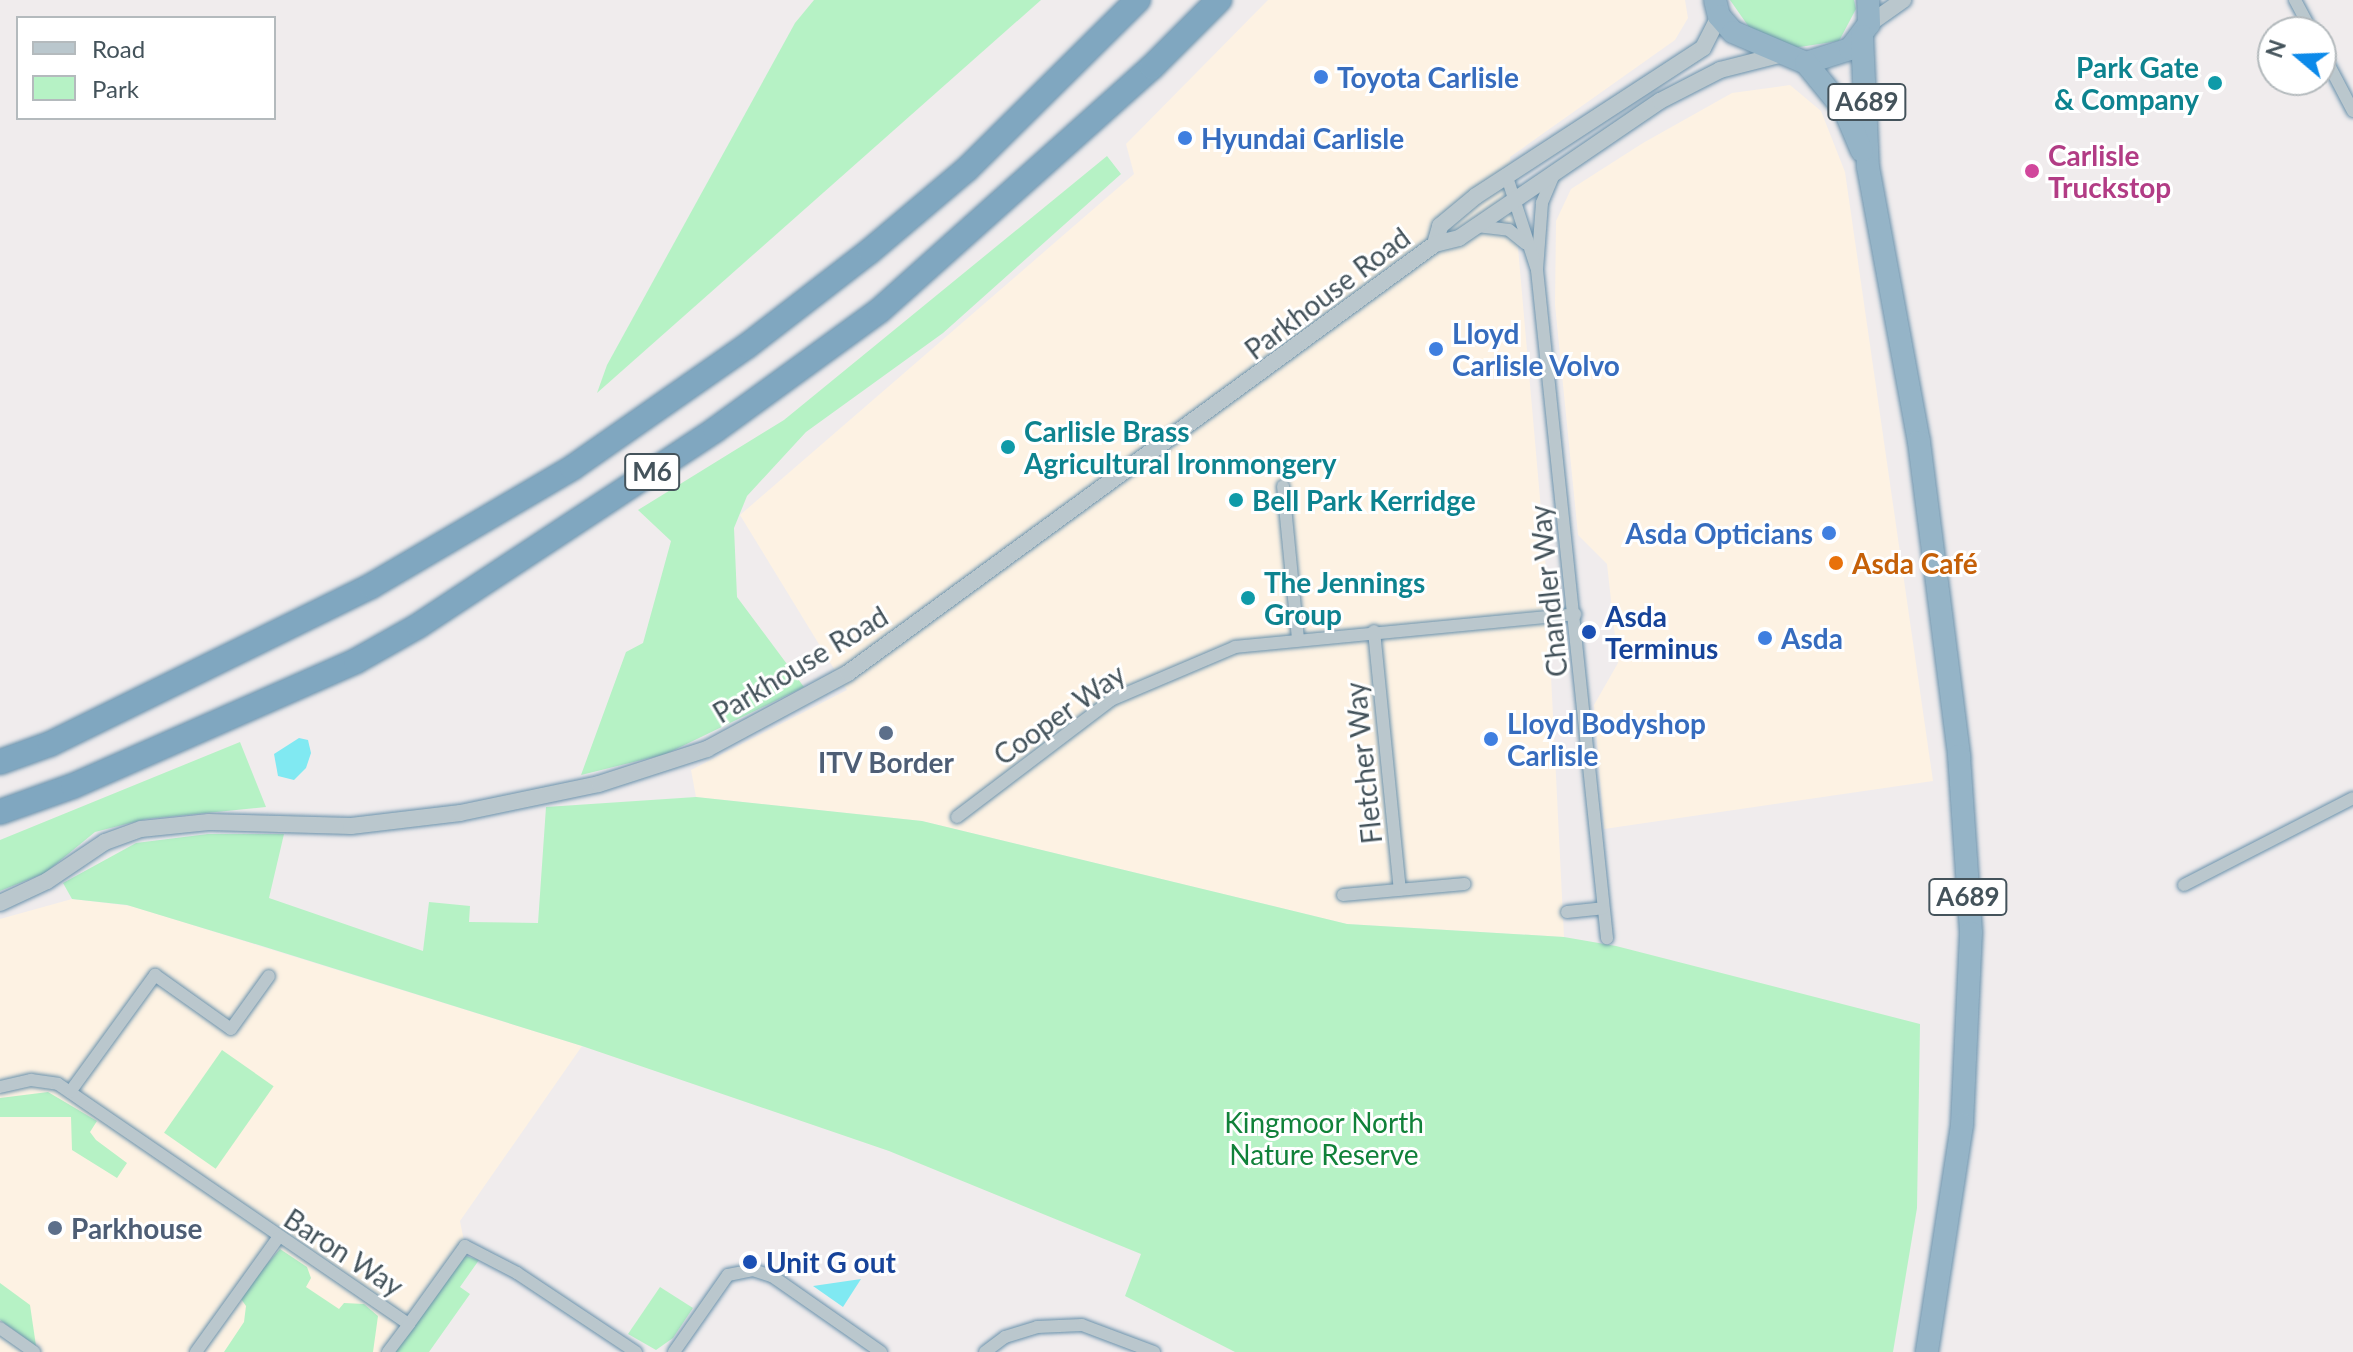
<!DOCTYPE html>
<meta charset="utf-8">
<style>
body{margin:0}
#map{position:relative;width:2353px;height:1352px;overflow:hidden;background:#f0eced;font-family:Lato,sans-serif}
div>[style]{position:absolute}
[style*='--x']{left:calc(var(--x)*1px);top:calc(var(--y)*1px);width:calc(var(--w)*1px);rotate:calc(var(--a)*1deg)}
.commercial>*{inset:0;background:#fdf2e3}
.green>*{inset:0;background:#b6f2c5;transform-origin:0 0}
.water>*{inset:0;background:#80e9f2}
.roads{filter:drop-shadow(0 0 2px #6b92ac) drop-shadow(0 0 2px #6b92ac)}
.minor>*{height:12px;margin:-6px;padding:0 6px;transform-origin:6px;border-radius:6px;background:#bac7cd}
.tertiary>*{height:16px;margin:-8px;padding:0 8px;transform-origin:8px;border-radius:8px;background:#bac7cd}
.trunk>*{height:22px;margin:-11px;padding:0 11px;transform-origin:11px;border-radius:11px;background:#95b4c7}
.motorway>*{height:24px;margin:-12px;padding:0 12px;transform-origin:12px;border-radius:12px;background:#80a7c0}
.dots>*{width:22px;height:22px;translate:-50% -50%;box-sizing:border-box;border:4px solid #fff;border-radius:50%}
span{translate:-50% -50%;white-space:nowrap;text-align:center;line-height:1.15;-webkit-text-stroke:6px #fff;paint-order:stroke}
.shield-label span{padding:2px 6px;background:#fff;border:2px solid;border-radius:6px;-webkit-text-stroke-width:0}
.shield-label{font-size:26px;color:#44535b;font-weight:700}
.culture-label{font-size:28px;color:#0d838f;font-weight:700}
.right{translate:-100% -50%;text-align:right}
.left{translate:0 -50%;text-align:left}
.shop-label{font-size:28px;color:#366cbe;font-weight:700}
.hotel-label{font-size:28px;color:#b23c85;font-weight:700}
.street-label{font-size:28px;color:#44535b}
.food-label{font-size:28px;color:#c56008;font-weight:700}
.transit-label{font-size:28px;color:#164399;font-weight:700}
.service-label{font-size:28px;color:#4e5e75;font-weight:700}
.park-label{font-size:28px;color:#108139}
.legend{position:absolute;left:16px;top:16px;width:260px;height:104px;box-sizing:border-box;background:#fff;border:2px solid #b4babd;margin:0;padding:10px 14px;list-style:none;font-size:24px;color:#44535b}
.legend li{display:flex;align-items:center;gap:16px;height:40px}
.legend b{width:40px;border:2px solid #b4babd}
.north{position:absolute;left:2257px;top:16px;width:80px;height:80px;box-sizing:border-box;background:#fff;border:2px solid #b4babd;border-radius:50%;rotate:289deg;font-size:22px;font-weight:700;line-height:32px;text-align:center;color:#44535b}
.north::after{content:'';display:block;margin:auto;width:28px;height:36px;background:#0c8aea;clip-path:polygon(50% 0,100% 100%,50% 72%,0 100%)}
</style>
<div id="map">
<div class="commercial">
<div style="clip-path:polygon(1268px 0,1685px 0,1688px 18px,1675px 40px,1510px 157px,1545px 555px,1564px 937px,1347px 924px,922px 821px,696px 797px,691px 770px,847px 690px,740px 515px,1134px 174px,1126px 144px)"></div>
<div style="clip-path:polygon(1790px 85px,1821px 111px,1845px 172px,1933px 781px,1604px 829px,1594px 705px,1618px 663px,1607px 564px,1578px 535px,1555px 305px,1556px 221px,1571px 189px,1643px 143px,1732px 93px)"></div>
<div style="clip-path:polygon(72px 899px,131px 906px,582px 1046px,460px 1221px,465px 1246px,388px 1352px,0 1352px,0 919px)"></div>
</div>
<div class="green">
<div style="clip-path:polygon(814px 0,1041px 0,597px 393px,607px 365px,795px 23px)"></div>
<div style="clip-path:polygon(1730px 0,1854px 0,1856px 9px,1839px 41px,1793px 48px,1751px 30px)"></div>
<div style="clip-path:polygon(1107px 156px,1121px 174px,943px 333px,806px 432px,747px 496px,734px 528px,737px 597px,804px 687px,666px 754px,581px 775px,626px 652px,643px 643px,671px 541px,638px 510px,784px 420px)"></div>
<div style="clip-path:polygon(240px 742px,266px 807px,146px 819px,95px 832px,45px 873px,0 891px,0 840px)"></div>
<div style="clip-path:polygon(696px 797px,922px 821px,1347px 924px,1564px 937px,1616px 946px,1920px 1024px,1917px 1208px,1893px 1352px,1235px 1352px,1125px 1296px,1141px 1254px,889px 1151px,582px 1046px,262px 946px,127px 905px,72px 899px,63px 883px,136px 843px,208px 834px,284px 834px,269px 898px,423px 951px,429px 902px,470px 906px,469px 922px,538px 923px,546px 807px)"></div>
<div style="left:222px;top:1050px;width:63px;height:101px;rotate:35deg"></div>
<div style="clip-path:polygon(48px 1092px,97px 1121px,90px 1132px,96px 1140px,127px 1163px,117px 1178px,72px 1150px,71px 1117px,0 1117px,0 1098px)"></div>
<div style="clip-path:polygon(280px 1249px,307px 1267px,311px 1278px,306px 1287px,339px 1309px,344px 1303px,364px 1304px,378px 1316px,373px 1352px,224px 1352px,244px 1322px,246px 1306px,239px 1296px)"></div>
<div style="clip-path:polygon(463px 1255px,479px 1260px,460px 1287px,470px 1294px,429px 1352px,392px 1352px)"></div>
<div style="clip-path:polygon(0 1283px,30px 1305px,36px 1346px,0 1320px)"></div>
<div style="clip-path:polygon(660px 1287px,693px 1308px,673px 1338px,656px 1350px,628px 1334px)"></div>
</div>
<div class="water">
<div style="clip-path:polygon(299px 738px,308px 740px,311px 753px,306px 768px,294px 780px,278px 776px,274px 754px)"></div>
<div style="clip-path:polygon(861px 1279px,843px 1307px,813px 1286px)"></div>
</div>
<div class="roads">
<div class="minor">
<div style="--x:2295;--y:0;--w:36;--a:62"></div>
<div style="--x:2321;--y:50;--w:69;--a:62.3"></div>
<div style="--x:1555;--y:172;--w:34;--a:113"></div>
<div style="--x:1542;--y:203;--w:67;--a:94.3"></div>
<div style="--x:1537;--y:270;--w:672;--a:84.02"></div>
<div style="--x:1507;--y:177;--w:95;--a:72.1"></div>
<div style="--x:1477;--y:226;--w:32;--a:7"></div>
<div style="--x:1509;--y:230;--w:21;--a:39"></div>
<div style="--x:1283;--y:486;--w:155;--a:84.4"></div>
<div style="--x:1374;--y:631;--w:260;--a:84.3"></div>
<div style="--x:957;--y:817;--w:193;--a:-37.2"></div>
<div style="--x:1111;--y:700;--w:135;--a:-23.1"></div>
<div style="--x:1235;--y:647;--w:342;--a:-5.5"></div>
<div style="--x:2184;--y:885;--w:190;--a:-27.2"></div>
<div style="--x:1343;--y:895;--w:122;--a:-5.2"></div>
<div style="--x:1567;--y:912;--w:36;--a:-6"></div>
<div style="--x:0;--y:1087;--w:32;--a:-13"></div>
<div style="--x:31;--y:1080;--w:27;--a:8"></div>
<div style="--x:58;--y:1084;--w:425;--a:34.4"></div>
<div style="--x:409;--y:1324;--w:96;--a:-54.3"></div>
<div style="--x:465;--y:1246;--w:59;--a:27.4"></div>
<div style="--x:517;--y:1273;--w:143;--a:33.6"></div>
<div style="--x:70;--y:1092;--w:145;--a:-54"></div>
<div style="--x:155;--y:975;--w:93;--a:35.4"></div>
<div style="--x:231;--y:1029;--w:65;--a:-54.4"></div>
<div style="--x:0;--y:1328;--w:42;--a:35.2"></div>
<div style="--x:196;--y:1352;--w:140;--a:-54.3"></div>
<div style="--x:388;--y:1352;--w:35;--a:-53"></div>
<div style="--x:674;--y:1352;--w:94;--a:-55"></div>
<div style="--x:728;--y:1275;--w:25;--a:-11"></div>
<div style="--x:753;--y:1270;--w:20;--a:18"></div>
<div style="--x:772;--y:1276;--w:133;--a:34.9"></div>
<div style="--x:985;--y:1352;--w:25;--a:-37"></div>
<div style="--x:1005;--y:1337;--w:34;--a:-17"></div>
<div style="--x:1037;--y:1327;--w:45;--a:-2.5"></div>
<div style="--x:1082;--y:1325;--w:77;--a:20.6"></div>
</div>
<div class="tertiary">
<div style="--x:1869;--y:24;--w:42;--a:-35.2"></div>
<div style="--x:1435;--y:244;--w:19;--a:-74"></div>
<div style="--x:1440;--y:226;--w:47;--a:-39.8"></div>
<div style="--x:1476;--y:196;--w:271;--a:-33.1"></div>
<div style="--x:1703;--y:48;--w:36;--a:-63"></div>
<div style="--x:0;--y:903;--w:52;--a:-25.1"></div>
<div style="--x:47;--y:881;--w:70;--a:-33.9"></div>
<div style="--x:105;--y:842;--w:38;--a:-20"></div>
<div style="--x:141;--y:829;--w:68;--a:-5.9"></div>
<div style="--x:209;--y:822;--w:142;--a:1.6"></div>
<div style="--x:351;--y:826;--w:110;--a:-6.8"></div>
<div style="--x:460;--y:813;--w:142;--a:-11.8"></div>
<div style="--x:599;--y:784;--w:114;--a:-18"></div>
<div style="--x:707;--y:749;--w:160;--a:-28.3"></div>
<div style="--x:848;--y:673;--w:727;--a:-36.16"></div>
<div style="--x:1435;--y:244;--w:25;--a:-14"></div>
<div style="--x:1459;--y:238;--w:243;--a:-34.3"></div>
<div style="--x:1660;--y:101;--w:68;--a:-27.3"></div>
<div style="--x:1720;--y:70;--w:61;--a:-14.3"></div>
</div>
<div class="trunk">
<div style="--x:1715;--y:0;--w:16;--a:76"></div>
<div style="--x:1719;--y:16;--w:21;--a:49"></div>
<div style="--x:1733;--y:32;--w:79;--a:23"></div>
<div style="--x:1806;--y:63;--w:46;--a:-17.7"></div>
<div style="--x:1850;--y:49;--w:31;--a:-53"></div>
<div style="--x:1869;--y:24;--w:24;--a:-92"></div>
<div style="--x:1862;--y:36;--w:131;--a:87.4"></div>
<div style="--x:1868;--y:167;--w:280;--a:79.5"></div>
<div style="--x:1919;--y:442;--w:317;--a:82.7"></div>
<div style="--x:1959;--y:756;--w:177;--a:86.1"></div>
<div style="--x:1971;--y:933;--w:192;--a:92.7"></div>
<div style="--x:1962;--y:1125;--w:230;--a:98.8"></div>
<div style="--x:1806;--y:63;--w:62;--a:50.9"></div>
<div style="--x:1845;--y:111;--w:43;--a:67"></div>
</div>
<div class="motorway">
<div style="--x:0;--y:762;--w:53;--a:-19.8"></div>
<div style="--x:50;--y:744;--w:358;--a:-26.2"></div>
<div style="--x:371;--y:586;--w:233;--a:-30.4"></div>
<div style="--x:572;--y:468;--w:213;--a:-34.9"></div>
<div style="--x:747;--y:346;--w:155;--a:-37.7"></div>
<div style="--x:870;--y:251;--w:126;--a:-40.2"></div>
<div style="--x:966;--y:170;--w:242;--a:-44.7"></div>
<div style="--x:0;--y:812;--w:77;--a:-19.6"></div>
<div style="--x:73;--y:786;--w:309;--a:-23.8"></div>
<div style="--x:356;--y:661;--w:71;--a:-29.4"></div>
<div style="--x:418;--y:626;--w:356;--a:-33.4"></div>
<div style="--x:715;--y:430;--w:203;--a:-36"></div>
<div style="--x:879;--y:311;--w:366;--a:-41.8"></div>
<div style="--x:1152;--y:67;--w:95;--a:-45"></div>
</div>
</div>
<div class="dots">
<div style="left:1321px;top:77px;background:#3f7fe0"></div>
<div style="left:2215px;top:83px;background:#0f9aa8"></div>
<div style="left:1185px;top:138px;background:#3f7fe0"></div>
<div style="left:2032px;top:171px;background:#d1479c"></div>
<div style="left:1436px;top:349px;background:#3f7fe0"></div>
<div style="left:1008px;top:447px;background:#0f9aa8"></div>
<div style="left:1236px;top:500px;background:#0f9aa8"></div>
<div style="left:1829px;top:533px;background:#3f7fe0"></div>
<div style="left:1836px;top:563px;background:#e8710a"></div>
<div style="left:1248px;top:598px;background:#0f9aa8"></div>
<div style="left:1589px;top:632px;background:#1a4fb4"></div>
<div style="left:1765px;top:638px;background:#3f7fe0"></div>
<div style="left:886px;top:733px;background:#5c6f8a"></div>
<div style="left:1491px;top:739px;background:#3f7fe0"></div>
<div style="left:55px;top:1228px;background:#5c6f8a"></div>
<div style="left:750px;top:1262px;background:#1a4fb4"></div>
</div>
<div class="shield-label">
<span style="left:1867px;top:102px">A689</span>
<span style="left:652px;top:472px">M6</span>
<span style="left:1968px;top:897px">A689</span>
</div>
<div class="culture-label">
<span class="right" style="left:2199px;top:83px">Park Gate<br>&amp; Company</span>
<span class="left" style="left:1024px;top:447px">Carlisle Brass<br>Agricultural Ironmongery</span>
<span class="left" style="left:1252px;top:500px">Bell Park Kerridge</span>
<span class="left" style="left:1264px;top:598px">The Jennings<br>Group</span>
</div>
<div class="shop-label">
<span class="left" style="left:1337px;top:77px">Toyota Carlisle</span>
<span class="left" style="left:1201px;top:138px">Hyundai Carlisle</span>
<span class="left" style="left:1452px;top:349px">Lloyd<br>Carlisle Volvo</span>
<span class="right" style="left:1813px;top:533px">Asda Opticians</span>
<span class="left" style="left:1781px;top:638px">Asda</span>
<span class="left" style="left:1507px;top:739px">Lloyd Bodyshop<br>Carlisle</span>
</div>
<div class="hotel-label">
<span class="left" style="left:2048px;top:171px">Carlisle<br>Truckstop</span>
</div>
<div class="street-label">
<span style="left:1327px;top:293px;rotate:-37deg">Parkhouse Road</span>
<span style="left:1548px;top:591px;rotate:-96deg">Chandler Way</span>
<span style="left:800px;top:664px;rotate:-31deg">Parkhouse Road</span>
<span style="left:1059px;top:714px;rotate:-35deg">Cooper Way</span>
<span style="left:1363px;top:763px;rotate:-96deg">Fletcher Way</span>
<span style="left:344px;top:1252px;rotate:33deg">Baron Way</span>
</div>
<div class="food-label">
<span class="left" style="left:1852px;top:563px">Asda Café</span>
</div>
<div class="transit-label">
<span class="left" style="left:1605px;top:632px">Asda<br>Terminus</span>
<span class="left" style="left:766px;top:1262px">Unit G out</span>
</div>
<div class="service-label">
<span style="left:886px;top:762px">ITV Border</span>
<span class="left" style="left:71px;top:1228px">Parkhouse</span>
</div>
<div class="park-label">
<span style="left:1324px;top:1138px">Kingmoor North<br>Nature Reserve</span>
</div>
<ul class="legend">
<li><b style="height:10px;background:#bac7cd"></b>Road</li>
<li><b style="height:22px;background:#b6f2c5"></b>Park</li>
</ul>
<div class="north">N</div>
</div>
